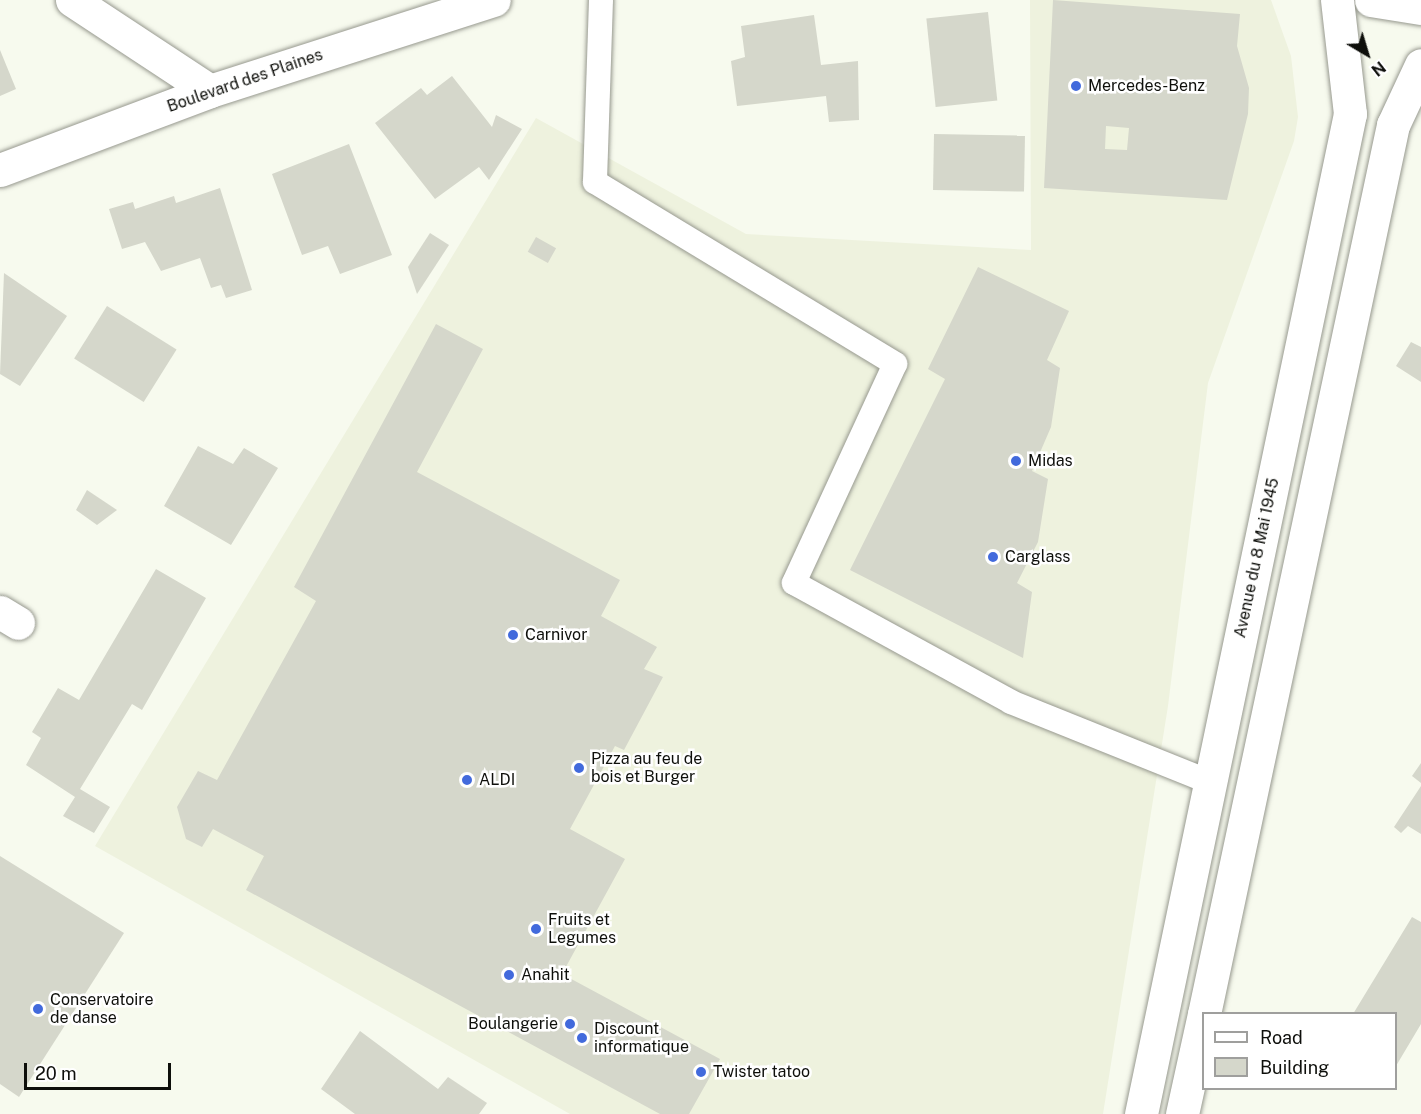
<!DOCTYPE html>
<style>
body{margin:0}
#map{position:relative;width:1421px;height:1114px;overflow:hidden;background:#f7faee;font-family:"Public Sans",sans-serif}
div>[style]{position:absolute}
[style*='--x']{left:calc(var(--x)*1px);top:calc(var(--y)*1px);width:calc(var(--w)*1px);rotate:calc(var(--a)*1deg)}
.built>*{inset:0;background:#eef2de}
.building>*{inset:0;background:#d5d7cb;transform-origin:0 0}
.roads{filter:drop-shadow(0 0 2px #97998f) drop-shadow(0 0 2px #97998f)}
.service>*{height:24px;margin:-12px;padding:0 12px;transform-origin:12px;border-radius:12px;background:#fff}
.minor>*{height:33px;margin:-16.5px;padding:0 16.5px;transform-origin:16.5px;border-radius:16.5px;background:#fff}
.primary>*{height:33px;margin:-16.5px;padding:0 16.5px;transform-origin:16.5px;border-radius:16.5px;background:#fff}
.dots>*{width:16px;height:16px;translate:-50% -50%;box-sizing:border-box;border:3px solid #fff;border-radius:50%}
span{translate:-50% -50%;white-space:nowrap;text-align:center;line-height:1.15;-webkit-text-stroke:5px #fff;paint-order:stroke}
.street-label{font-size:16px;color:#0e0f0b}
.poi-label{font-size:16px;color:#0e0f0b}
.left{translate:0 -50%;text-align:left}
.right{translate:-100% -50%;text-align:right}
.legend{position:absolute;left:1202px;top:1012px;width:195px;height:78px;box-sizing:border-box;background:#fff;border:2px solid #9f9f9d;margin:0;padding:8px 10px;list-style:none;font-size:18px;color:#0e0f0b}
.legend li{display:flex;align-items:center;gap:12px;height:30px}
.legend b{width:30px;border:2px solid #9f9f9d}
.north{position:absolute;left:1337px;top:24px;width:60px;height:60px;-webkit-text-stroke:4px #fff;paint-order:stroke;rotate:142deg;font-size:16px;font-weight:700;line-height:24px;text-align:center;color:#0e0f0b}
.north::after{content:'';display:block;margin:auto;width:21px;height:27px;background:#0e0f0b;clip-path:polygon(50% 0,100% 100%,50% 72%,0 100%)}
.scale{position:absolute;left:24px;top:1063px;width:147px;height:27px;box-sizing:border-box;border:3px solid #0e0f0b;border-top:0;padding-left:8px;font-size:18px;line-height:21px;white-space:nowrap;color:#0e0f0b;-webkit-text-stroke:4px #fff;paint-order:stroke}
</style>
<div id="map">
<div class="built">
<div style="clip-path:polygon(1030px 0,1271px 0,1291px 56px,1298px 117px,1294px 141px,1208px 383px,1168px 706px,1103px 1114px,570px 1114px,95px 846px,536px 118px,746px 234px,1031px 250px)"></div>
</div>
<div class="building">
<div style="clip-path:polygon(evenodd,1053px 0,1240px 14px,1237px 46px,1249px 88px,1248px 114px,1227px 200px,1044px 188px,1053px 0,1106px 126px,1129px 128px,1127px 150px,1105px 149px,1106px 126px)"></div>
<div style="left:988px;top:12px;width:89px;height:62px;rotate:84deg"></div>
<div style="clip-path:polygon(814px 15px,821px 65px,858px 61px,859px 120px,829px 122px,826px 96px,737px 106px,731px 61px,745px 57px,741px 26px)"></div>
<div style="clip-path:polygon(0 50px,16px 89px,0 96px)"></div>
<div style="clip-path:polygon(452px 76px,492px 127px,496px 115px,522px 129px,489px 180px,479px 167px,435px 199px,375px 123px,421px 88px,427px 95px)"></div>
<div style="left:934px;top:134px;width:91px;height:56px;rotate:1deg"></div>
<div style="clip-path:polygon(349px 144px,392px 255px,340px 274px,328px 246px,302px 255px,272px 174px)"></div>
<div style="clip-path:polygon(220px 188px,252px 290px,226px 298px,221px 285px,211px 288px,200px 258px,161px 271px,145px 242px,122px 249px,109px 209px,133px 202px,135px 209px,174px 196px,176px 203px)"></div>
<div style="clip-path:polygon(430px 233px,449px 245px,417px 294px,408px 267px)"></div>
<div style="left:536px;top:237px;width:23px;height:17px;rotate:29deg"></div>
<div style="clip-path:polygon(978px 267px,1069px 311px,1047px 360px,1060px 368px,1051px 427px,1032px 471px,1048px 479px,1038px 542px,1017px 583px,1032px 592px,1023px 658px,850px 570px,945px 379px,928px 369px)"></div>
<div style="clip-path:polygon(4px 273px,67px 316px,20px 386px,0 374px)"></div>
<div style="left:107px;top:306px;width:82px;height:62px;rotate:32deg"></div>
<div style="clip-path:polygon(436px 324px,483px 349px,417px 472px,620px 580px,601px 616px,657px 647px,644px 669px,663px 677px,624px 750px,615px 746px,570px 829px,625px 859px,562px 974px,720px 1059px,689px 1114px,660px 1114px,246px 890px,264px 856px,213px 829px,202px 847px,186px 839px,177px 807px,198px 771px,217px 780px,316px 601px,294px 587px)"></div>
<div style="clip-path:polygon(1411px 342px,1421px 347px,1421px 382px,1396px 366px)"></div>
<div style="clip-path:polygon(198px 446px,233px 464px,244px 448px,278px 468px,231px 545px,164px 506px)"></div>
<div style="clip-path:polygon(87px 490px,117px 510px,97px 525px,76px 510px)"></div>
<div style="clip-path:polygon(156px 569px,206px 598px,142px 710px,132px 704px,80px 789px,110px 807px,94px 833px,63px 816px,75px 797px,26px 765px,41px 738px,32px 732px,58px 688px,79px 700px)"></div>
<div style="clip-path:polygon(1421px 763px,1421px 783px,1412px 776px)"></div>
<div style="clip-path:polygon(1421px 786px,1421px 834px,1408px 826px,1401px 833px,1394px 827px)"></div>
<div style="clip-path:polygon(0 856px,124px 933px,19px 1097px,0 1084px)"></div>
<div style="clip-path:polygon(1412px 917px,1421px 922px,1421px 1024px,1396px 1066px,1396px 1014px,1353px 1014px)"></div>
<div style="clip-path:polygon(360px 1031px,438px 1089px,448px 1077px,487px 1103px,479px 1114px,355px 1114px,321px 1089px)"></div>
</div>
<div class="roads">
<div class="service">
<div style="--x:601;--y:0;--w:182;--a:91.9"></div>
<div style="--x:595;--y:182;--w:351;--a:31.2"></div>
<div style="--x:895;--y:364;--w:241;--a:114.8"></div>
<div style="--x:794;--y:583;--w:247;--a:28.7"></div>
<div style="--x:1011;--y:702;--w:214;--a:21.9"></div>
</div>
<div class="minor">
<div style="--x:72;--y:0;--w:165;--a:33.4"></div>
<div style="--x:0;--y:170;--w:224;--a:-20.6"></div>
<div style="--x:210;--y:91;--w:298;--a:-17.8"></div>
<div style="--x:0;--y:612;--w:21;--a:31"></div>
</div>
<div class="primary">
<div style="--x:1371;--y:0;--w:51;--a:9.1"></div>
<div style="--x:1204;--y:1014;--w:909;--a:-78"></div>
<div style="--x:1393;--y:125;--w:66;--a:-65"></div>
<div style="--x:1141;--y:1114;--w:1022;--a:-78.2"></div>
<div style="--x:1350;--y:114;--w:115;--a:-96.5"></div>
<div style="--x:1182;--y:1114;--w:102;--a:-77.6"></div>
</div>
</div>
<div class="dots">
<div style="left:1076px;top:86px;background:#426adc"></div>
<div style="left:1016px;top:461px;background:#426adc"></div>
<div style="left:993px;top:557px;background:#426adc"></div>
<div style="left:513px;top:635px;background:#426adc"></div>
<div style="left:579px;top:768px;background:#426adc"></div>
<div style="left:467px;top:780px;background:#426adc"></div>
<div style="left:536px;top:929px;background:#426adc"></div>
<div style="left:509px;top:975px;background:#426adc"></div>
<div style="left:38px;top:1009px;background:#426adc"></div>
<div style="left:570px;top:1024px;background:#426adc"></div>
<div style="left:582px;top:1038px;background:#426adc"></div>
<div style="left:701px;top:1072px;background:#426adc"></div>
</div>
<div class="street-label">
<span style="left:245px;top:81px;rotate:-19deg">Boulevard des Plaines</span>
<span style="left:1257px;top:558px;rotate:-78deg">Avenue du 8 Mai 1945</span>
</div>
<div class="poi-label">
<span class="left" style="left:1088px;top:86px">Mercedes-Benz</span>
<span class="left" style="left:1028px;top:461px">Midas</span>
<span class="left" style="left:1005px;top:557px">Carglass</span>
<span class="left" style="left:525px;top:635px">Carnivor</span>
<span class="left" style="left:591px;top:768px">Pizza au feu de<br>bois et Burger</span>
<span class="left" style="left:479px;top:780px">ALDI</span>
<span class="left" style="left:548px;top:929px">Fruits et<br>Legumes</span>
<span class="left" style="left:521px;top:975px">Anahit</span>
<span class="left" style="left:50px;top:1009px">Conservatoire<br>de danse</span>
<span class="right" style="left:558px;top:1024px">Boulangerie</span>
<span class="left" style="left:594px;top:1038px">Discount<br>informatique</span>
<span class="left" style="left:713px;top:1072px">Twister tatoo</span>
</div>
<ul class="legend">
<li><b style="height:8px;background:#fff"></b>Road</li>
<li><b style="height:16px;background:#d5d7cb"></b>Building</li>
</ul>
<div class="north">N</div>
<div class="scale">20 m</div>
</div>
